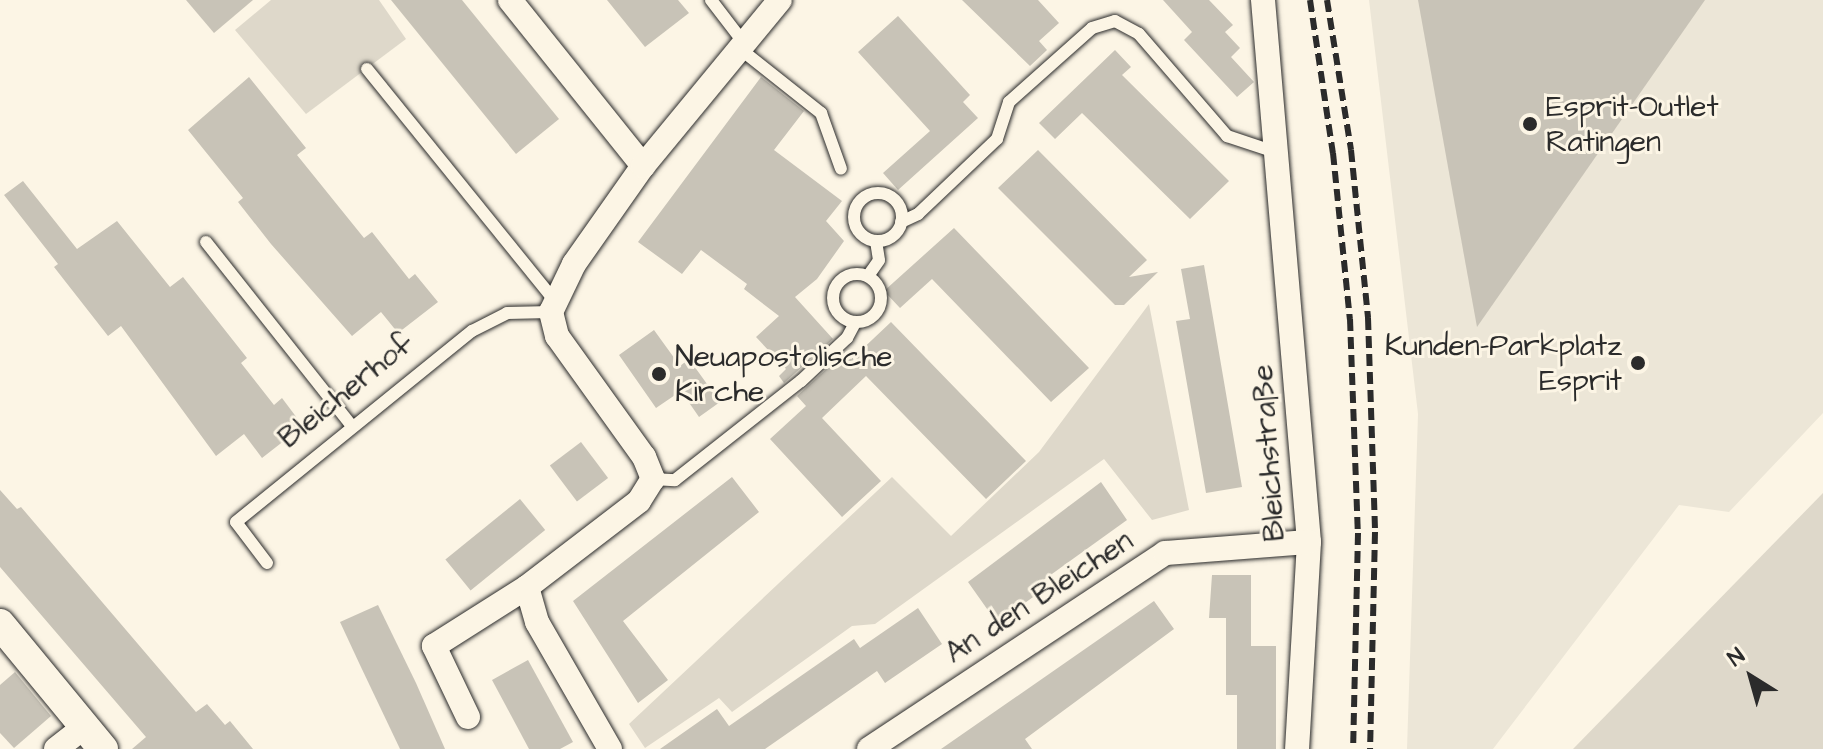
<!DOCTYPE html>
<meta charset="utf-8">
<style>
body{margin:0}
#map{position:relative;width:1823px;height:749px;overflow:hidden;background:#fcf5e5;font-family:"Architects Daughter",sans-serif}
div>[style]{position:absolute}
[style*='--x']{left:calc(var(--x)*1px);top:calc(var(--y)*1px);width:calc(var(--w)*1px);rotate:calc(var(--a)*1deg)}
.built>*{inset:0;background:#ece6d7}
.green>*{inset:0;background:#ded8ca}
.building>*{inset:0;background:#c8c3b7;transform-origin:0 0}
.roads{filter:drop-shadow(0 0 2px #2b2b2b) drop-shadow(0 0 2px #2b2b2b)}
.service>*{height:12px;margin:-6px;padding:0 6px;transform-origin:6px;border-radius:6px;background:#fcf5e5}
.service>.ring{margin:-6px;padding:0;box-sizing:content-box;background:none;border:12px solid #fcf5e5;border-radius:50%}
.minor>*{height:24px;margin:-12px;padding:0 12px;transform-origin:12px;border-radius:12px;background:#fcf5e5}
.tertiary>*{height:30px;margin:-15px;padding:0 15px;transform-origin:15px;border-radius:15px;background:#fcf5e5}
.rail>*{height:6px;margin-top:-3px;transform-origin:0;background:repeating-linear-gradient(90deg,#2b2b2b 0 12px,transparent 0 18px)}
.dots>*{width:22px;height:22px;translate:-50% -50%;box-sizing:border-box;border:4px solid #fcf5e5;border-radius:50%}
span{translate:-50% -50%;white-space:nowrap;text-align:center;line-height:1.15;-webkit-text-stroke:6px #fcf5e5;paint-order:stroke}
.poi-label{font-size:30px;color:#2b2b2b}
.left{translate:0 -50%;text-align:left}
.right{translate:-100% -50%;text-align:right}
.street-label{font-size:30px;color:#2b2b2b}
.north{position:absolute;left:1711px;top:637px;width:80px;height:80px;-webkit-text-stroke:6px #fcf5e5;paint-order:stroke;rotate:323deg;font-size:22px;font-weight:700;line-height:32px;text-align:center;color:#2b2b2b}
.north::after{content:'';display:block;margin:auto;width:28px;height:36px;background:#2b2b2b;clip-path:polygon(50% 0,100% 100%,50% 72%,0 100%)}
</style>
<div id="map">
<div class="built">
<div style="clip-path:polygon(1369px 0,1823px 0,1823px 413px,1729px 512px,1679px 505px,1493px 749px,1407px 749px,1418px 414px)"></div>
</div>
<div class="green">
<div style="clip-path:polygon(271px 0,379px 0,406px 39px,306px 114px,235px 30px)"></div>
<div style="clip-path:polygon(1149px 304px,1189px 510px,1152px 520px,1104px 459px,875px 624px,852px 626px,732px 712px,719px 698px,645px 748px,629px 724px,892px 477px,951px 536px,1039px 452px)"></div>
<div style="clip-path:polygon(1823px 493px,1823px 749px,1573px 749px)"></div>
</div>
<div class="building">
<div style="clip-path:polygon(186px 0,253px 0,214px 33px)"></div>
<div style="clip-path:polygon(391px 0,462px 0,559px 119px,516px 154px)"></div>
<div style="clip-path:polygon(607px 0,678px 0,689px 13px,645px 47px)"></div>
<div style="clip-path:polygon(962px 0,1038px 0,1059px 23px,1039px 41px,1047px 50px,1030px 66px)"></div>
<div style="clip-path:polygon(1163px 0,1209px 0,1233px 25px,1225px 32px,1240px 48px,1231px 57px,1254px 82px,1237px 97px,1184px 40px,1192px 32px)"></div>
<div style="clip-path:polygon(1418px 0,1705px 0,1477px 327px,1450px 178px)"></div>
<div style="clip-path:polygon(898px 16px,970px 95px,963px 102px,978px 118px,898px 190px,883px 173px,930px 131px,858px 52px)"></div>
<div style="clip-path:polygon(1115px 50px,1131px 67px,1122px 75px,1229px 181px,1190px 219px,1082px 113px,1055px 139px,1039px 123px)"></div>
<div style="clip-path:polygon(249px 77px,306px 148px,297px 155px,364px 238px,372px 232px,409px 279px,415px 274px,438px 302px,398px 333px,381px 312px,352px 336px,271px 244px,238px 202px,243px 198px,188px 130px)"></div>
<div style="clip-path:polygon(761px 77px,804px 111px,774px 150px,842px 201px,826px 221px,844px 241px,817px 279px,795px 297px,833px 339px,784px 383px,779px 376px,786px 369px,756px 337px,779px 316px,744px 289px,747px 284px,701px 250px,682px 274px,638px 242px)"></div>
<div style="clip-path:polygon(1038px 150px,1147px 260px,1129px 277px,1158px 272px,1124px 305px,1115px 305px,998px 188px)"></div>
<div style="clip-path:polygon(23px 181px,77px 249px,117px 221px,170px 287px,183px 277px,247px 358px,241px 363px,274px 405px,282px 398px,303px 426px,262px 458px,244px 434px,216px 456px,121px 326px,108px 336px,54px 267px,58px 264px,4px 195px)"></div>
<div style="clip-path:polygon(954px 228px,1089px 368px,1051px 402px,932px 279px,900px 308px,884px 291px)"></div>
<div style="clip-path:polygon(1204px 265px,1242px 487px,1206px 493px,1176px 321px,1190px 319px,1181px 269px)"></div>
<div style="clip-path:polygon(891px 322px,1026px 461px,986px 499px,866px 376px,822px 418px,881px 481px,842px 517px,770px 439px,806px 406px,797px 396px,845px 352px,851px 359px,855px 356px)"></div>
<div style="clip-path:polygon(654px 330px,680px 366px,689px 359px,720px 402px,699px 417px,681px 391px,656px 408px,619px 355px)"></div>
<div style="left:581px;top:442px;width:45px;height:39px;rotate:53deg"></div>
<div style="clip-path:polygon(732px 477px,759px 512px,623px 621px,668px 680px,638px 703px,573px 601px)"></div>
<div style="clip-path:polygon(1101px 482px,1127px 520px,1038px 584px,1043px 590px,997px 623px,968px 582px)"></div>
<div style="clip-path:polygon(0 490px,17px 509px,21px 507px,196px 712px,207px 704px,225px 725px,230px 721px,253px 749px,132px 749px,146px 737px,0 567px)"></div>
<div style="left:520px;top:499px;width:40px;height:96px;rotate:51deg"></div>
<div style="clip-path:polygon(1212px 575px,1251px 575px,1251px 646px,1276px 646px,1276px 749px,1237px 749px,1237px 695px,1226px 695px,1226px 618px,1209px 618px)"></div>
<div style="clip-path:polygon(1154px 601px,1174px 629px,1025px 739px,1032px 749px,941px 749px)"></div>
<div style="clip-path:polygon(378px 605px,416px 683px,445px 749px,400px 749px,360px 665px,340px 622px)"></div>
<div style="clip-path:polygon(918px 608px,942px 644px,885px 683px,877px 671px,765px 749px,660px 749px,717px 709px,729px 726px,854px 639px,860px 648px)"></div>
<div style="clip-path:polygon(528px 660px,573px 742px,560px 749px,529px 749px,492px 680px)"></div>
<div style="clip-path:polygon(15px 672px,51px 716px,14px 748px,0 733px,0 685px)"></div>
</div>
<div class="roads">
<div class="service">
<div style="--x:711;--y:0;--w:54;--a:52.5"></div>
<div style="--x:739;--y:48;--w:105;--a:38.4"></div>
<div style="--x:821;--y:113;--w:59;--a:70.3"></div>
<div style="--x:367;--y:69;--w:297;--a:51"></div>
<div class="ring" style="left:854px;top:193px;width:36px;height:36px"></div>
<div style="--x:901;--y:222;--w:19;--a:-25"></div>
<div style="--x:918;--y:214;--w:109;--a:-43.5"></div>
<div style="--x:997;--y:139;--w:39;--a:-72"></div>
<div style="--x:1009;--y:102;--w:111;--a:-41.7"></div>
<div style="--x:1092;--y:28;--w:24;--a:-17"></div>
<div style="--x:1115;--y:21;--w:27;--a:28"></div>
<div style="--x:1139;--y:34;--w:135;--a:49.2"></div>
<div style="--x:1227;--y:136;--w:51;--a:18.4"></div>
<div style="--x:206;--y:242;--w:235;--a:51.6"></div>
<div class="ring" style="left:833px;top:274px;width:36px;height:36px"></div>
<div style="--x:868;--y:276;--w:19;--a:-55"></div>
<div style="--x:879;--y:260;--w:19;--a:-99"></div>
<div style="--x:653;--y:479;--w:22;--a:3"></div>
<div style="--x:675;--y:480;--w:160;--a:-38.2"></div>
<div style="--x:801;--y:381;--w:63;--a:-43.1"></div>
<div style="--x:847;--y:338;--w:17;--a:-62"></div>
<div style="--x:267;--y:563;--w:51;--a:-127.1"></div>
<div style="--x:236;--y:522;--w:304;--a:-39"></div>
<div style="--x:472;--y:331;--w:39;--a:-27"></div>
<div style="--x:507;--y:313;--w:44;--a:-1.3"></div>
</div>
<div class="minor">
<div style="--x:510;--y:0;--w:213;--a:51.3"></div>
<div style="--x:1263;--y:0;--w:544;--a:85.15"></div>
<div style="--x:1309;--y:542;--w:207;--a:93.3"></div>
<div style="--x:468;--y:717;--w:79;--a:-115.6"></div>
<div style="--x:434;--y:646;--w:110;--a:-32.4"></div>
<div style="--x:56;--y:749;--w:37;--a:-38"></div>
<div style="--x:610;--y:749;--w:146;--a:-119.9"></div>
<div style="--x:537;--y:622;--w:36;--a:-106"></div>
<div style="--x:527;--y:587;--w:141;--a:-37.5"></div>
<div style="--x:639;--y:501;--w:26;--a:-58"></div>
<div style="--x:653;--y:479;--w:24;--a:-112"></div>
<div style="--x:644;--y:457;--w:149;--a:-125.7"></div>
<div style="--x:557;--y:336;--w:25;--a:-104"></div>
<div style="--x:551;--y:312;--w:53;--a:-64.4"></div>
<div style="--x:574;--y:264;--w:120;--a:-54.9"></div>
<div style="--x:643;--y:166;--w:215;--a:-50.5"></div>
<div style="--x:869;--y:749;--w:355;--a:-33.5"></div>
<div style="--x:1165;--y:553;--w:144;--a:-4.4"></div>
</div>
<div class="tertiary">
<div style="--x:0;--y:624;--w:162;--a:50.5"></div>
</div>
</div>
<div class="rail">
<div style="--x:1310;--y:0;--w:155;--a:81.5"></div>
<div style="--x:1333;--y:153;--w:167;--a:84.2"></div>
<div style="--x:1350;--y:319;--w:214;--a:87.9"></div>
<div style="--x:1358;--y:533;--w:216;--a:91.3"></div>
<div style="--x:1327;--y:0;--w:152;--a:80.9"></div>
<div style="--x:1351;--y:150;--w:169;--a:84.2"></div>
<div style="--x:1368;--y:318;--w:214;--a:88.1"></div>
<div style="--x:1375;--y:532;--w:217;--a:91.3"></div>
</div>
<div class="dots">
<div style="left:1530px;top:124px;background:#2b2b2b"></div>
<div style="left:1638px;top:363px;background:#2b2b2b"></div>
<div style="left:659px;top:374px;background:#2b2b2b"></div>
</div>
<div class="poi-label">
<span class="left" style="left:1546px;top:124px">Esprit-Outlet<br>Ratingen</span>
<span class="right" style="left:1622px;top:363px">Kunden-Parkplatz<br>Esprit</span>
<span class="left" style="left:675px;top:374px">Neuapostolische<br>Kirche</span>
</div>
<div class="street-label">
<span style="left:346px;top:391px;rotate:-39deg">Bleicherhof</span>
<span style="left:1269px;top:453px;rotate:-94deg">Bleichstraße</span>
<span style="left:1039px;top:597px;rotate:-33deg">An den Bleichen</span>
</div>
<div class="north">N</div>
</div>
